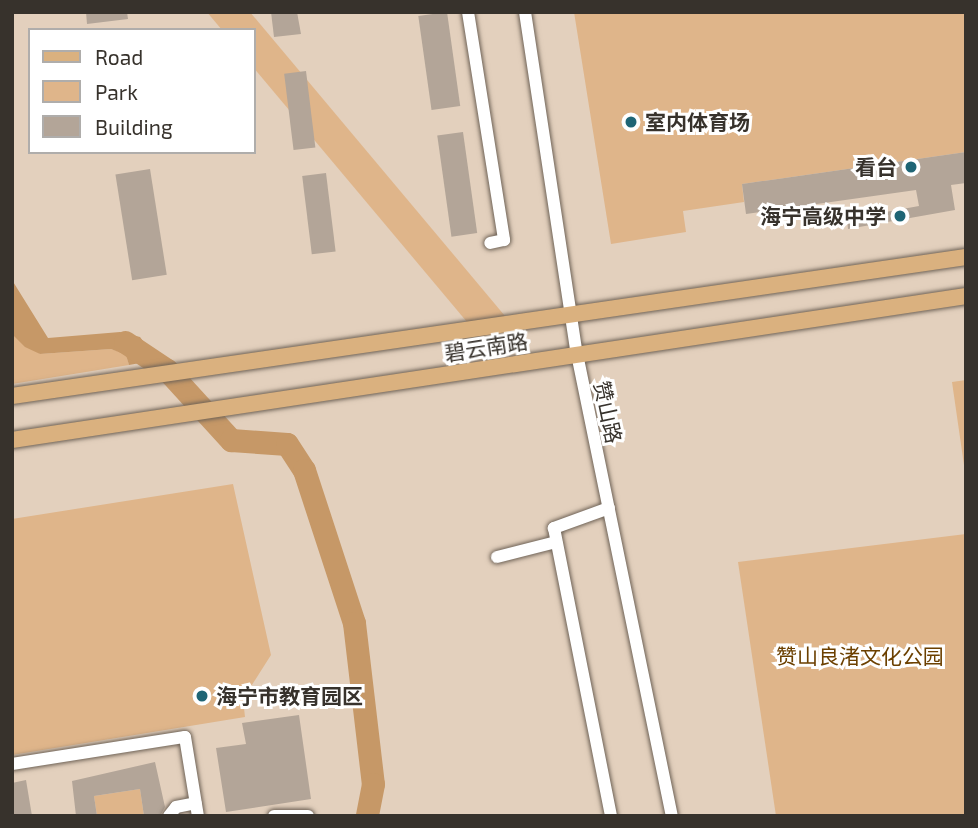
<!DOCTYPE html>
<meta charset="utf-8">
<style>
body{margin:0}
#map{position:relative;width:978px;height:828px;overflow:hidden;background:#ebddcf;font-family:"Exo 2","Noto Sans SC",sans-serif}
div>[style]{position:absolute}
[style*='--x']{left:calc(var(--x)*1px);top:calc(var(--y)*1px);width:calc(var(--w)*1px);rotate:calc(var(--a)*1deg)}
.built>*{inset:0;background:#e3d0bd}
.green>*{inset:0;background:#dfb58a;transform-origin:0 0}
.water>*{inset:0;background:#c69867}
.river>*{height:23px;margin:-11.5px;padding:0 11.5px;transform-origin:11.5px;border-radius:11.5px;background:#c69867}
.building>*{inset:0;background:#b3a598;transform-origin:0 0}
.roads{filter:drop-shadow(0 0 2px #6f6357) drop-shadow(0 0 2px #6f6357)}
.minor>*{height:12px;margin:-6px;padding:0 6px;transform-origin:6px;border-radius:6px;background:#fff}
.major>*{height:16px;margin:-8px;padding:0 8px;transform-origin:8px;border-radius:8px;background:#dab17f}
.dots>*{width:19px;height:19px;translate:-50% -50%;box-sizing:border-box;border:4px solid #fff;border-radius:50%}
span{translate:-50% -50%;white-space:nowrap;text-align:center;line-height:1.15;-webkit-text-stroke:6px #fff;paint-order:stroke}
.poi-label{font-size:21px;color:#37322c;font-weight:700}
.left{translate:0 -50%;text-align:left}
.right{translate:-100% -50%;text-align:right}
.street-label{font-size:21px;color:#37322c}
.park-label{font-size:21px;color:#6c4000}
.frame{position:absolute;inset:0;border:14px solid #37322c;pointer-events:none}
.legend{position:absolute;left:28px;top:28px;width:228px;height:126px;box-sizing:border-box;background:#fff;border:2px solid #afadab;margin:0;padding:9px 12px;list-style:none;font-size:21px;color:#37322c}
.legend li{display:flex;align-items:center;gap:14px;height:35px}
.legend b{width:35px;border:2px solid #afadab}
</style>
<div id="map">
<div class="built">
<div style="clip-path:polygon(evenodd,12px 12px,966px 12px,966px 816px,12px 816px,12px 12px,30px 30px,254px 30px,254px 152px,30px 152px,30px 30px)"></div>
</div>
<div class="green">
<div style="clip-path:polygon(574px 12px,966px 12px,966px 152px,742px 184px,744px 202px,683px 211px,686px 232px,611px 244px)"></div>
<div style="clip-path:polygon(12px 334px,40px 354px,111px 349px,126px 354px,129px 365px,12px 384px)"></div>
<div style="left:521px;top:335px;width:33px;height:515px;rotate:140deg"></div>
<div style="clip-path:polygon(966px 380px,966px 479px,952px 382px)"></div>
<div style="clip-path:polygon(233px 484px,271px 655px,243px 699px,245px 717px,12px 755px,12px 519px)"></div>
<div style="clip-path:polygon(966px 534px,966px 816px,776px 816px,738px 562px)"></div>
<div style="clip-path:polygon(140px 789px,144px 816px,97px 816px,94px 796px)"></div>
</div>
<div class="water">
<div style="clip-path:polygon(12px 280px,48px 338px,120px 332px,140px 337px,157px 360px,129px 365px,126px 355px,111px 349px,40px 354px,25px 347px,12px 334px)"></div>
</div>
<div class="river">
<div style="--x:125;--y:342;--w:50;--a:33.7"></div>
<div style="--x:167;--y:370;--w:95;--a:47.6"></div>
<div style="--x:231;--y:440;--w:56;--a:4.1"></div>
<div style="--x:287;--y:444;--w:31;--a:57"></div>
<div style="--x:304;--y:470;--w:161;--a:71.9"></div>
<div style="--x:354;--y:623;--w:162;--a:83.3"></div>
<div style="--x:373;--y:784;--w:33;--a:101"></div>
</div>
<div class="building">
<div style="clip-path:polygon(86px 12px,127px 12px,128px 19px,87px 24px)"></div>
<div style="clip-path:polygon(271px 12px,297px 12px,301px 34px,274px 37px)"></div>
<div style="left:447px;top:12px;width:95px;height:29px;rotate:82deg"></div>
<div style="left:306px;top:71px;width:77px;height:22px;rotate:83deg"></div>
<div style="left:463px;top:132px;width:102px;height:26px;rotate:82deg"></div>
<div style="clip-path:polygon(966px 152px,966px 183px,951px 185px,955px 210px,848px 229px,847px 219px,919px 206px,916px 190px,746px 214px,742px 184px)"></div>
<div style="left:150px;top:169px;width:107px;height:35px;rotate:81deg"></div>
<div style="left:326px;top:173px;width:79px;height:24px;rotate:83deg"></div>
<div style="clip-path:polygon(299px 715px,311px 799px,226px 812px,216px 748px,246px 744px,242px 723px)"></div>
<div style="clip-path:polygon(155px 762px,165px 807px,160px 816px,144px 816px,140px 789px,94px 796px,97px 816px,76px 816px,72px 781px)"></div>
<div style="clip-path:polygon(26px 780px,32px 816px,12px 816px,12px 783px)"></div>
</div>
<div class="roads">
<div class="minor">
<div style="--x:468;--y:12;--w:231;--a:81"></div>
<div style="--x:504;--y:240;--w:14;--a:168"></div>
<div style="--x:525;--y:12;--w:346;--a:81.4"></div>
<div style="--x:577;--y:354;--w:472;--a:78.4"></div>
<div style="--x:609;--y:508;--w:59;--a:160"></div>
<div style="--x:554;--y:528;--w:294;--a:78.8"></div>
<div style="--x:497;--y:557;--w:61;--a:-14.3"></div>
<div style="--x:12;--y:764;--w:175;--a:-8.9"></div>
<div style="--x:185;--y:737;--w:80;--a:80.7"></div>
<div style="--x:169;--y:816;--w:11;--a:-52"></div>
<div style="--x:176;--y:807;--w:20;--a:-11"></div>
<div style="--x:274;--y:816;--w:34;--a:0"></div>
</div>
<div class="major">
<div style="--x:12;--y:396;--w:964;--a:-8.29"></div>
<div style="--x:12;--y:440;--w:965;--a:-8.58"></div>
</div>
</div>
<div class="dots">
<div style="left:631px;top:122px;background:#1f6575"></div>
<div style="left:911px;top:167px;background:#1f6575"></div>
<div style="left:900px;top:216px;background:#1f6575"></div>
<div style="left:202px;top:696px;background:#1f6575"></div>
</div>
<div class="poi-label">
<span class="left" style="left:645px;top:122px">室内体育场</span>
<span class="right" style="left:897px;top:167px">看台</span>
<span class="right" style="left:886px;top:216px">海宁高级中学</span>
<span class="left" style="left:216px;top:696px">海宁市教育园区</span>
</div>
<div class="street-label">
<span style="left:486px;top:347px;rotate:-9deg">碧云南路</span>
<span style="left:608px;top:412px;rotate:78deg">赞山路</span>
</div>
<div class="park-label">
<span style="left:860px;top:656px">赞山良渚文化公园</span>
</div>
<div class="frame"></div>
<ul class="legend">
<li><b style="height:9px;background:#dab17f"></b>Road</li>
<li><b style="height:19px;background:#dfb58a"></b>Park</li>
<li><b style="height:19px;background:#b3a598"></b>Building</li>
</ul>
</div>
